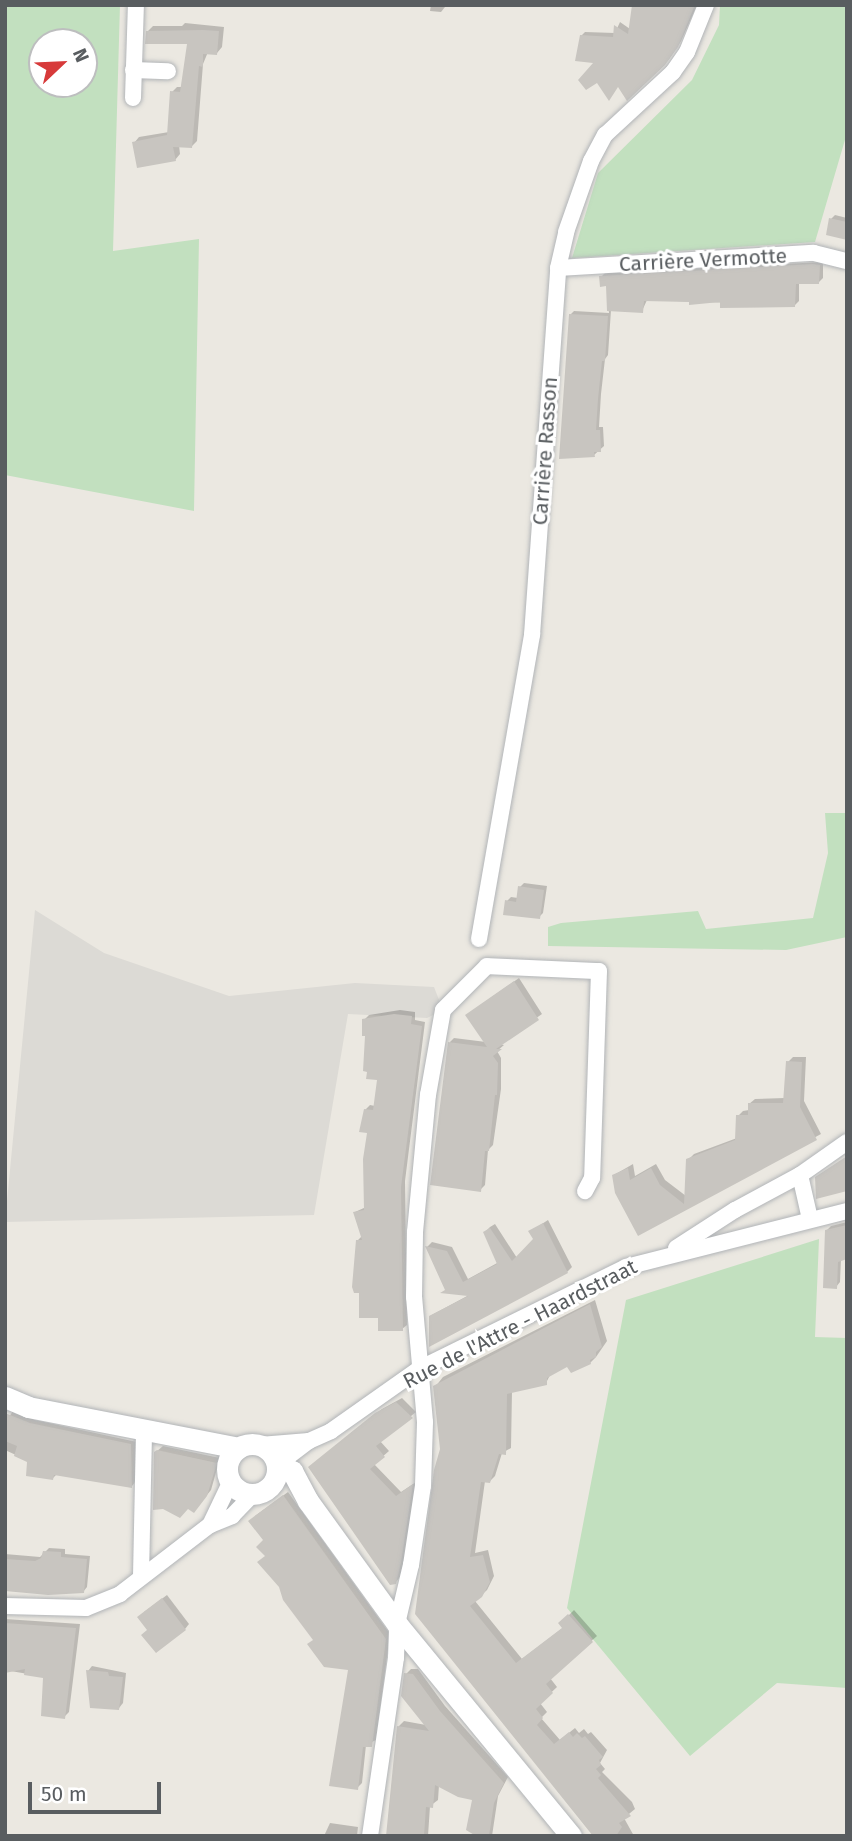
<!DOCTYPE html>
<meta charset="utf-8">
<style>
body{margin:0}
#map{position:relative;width:852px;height:1841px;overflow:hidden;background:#ebe8e1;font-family:"Fira Sans",sans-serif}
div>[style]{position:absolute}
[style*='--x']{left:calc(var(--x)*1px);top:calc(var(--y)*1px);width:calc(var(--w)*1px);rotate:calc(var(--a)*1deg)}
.industrial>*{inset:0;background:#dcdad5}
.green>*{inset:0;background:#c2e0bf}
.shadow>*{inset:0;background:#0003}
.building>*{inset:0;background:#c8c5c0}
.roads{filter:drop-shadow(0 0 2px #b1b4b7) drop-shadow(0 0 2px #b1b4b7)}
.street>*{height:16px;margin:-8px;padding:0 8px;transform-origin:8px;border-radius:8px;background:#fff}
.secondary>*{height:21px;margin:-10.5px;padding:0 10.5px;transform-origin:10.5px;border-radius:10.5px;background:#fff}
.secondary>.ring{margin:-10.5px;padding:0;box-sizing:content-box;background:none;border:21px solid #fff;border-radius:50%}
span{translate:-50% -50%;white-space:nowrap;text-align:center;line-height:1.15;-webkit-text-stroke:6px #fff;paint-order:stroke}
.street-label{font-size:21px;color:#595d60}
.frame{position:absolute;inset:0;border:7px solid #595d60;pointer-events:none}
.north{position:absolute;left:28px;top:28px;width:70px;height:70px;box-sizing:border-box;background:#fff;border:2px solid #bdbebf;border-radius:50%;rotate:67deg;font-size:19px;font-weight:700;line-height:28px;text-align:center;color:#595d60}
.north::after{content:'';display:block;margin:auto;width:24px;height:32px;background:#d73a3a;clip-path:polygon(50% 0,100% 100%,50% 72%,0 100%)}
.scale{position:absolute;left:28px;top:1782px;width:133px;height:32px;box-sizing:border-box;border:4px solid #595d60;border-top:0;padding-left:9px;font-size:21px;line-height:24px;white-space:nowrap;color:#595d60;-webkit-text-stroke:5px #fff;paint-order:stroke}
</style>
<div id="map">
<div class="industrial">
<div style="clip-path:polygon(35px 910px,104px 953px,229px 996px,355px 983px,434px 987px,443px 1010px,427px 1018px,348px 1014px,314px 1215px,5px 1222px)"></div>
</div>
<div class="green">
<div style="clip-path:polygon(evenodd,5px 5px,120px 5px,113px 251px,199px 239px,194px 511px,5px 475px,5px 5px,42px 42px,84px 42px,84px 84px,42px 84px,42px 42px)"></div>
<div style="clip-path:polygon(720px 5px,847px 5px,847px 133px,815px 242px,572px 258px,598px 173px,692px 80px,719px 25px)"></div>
<div style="clip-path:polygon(825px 813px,847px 813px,847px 937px,786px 950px,548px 946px,548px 927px,561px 923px,698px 911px,706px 929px,813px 918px,828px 853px)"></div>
<div style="clip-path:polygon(819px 1239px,815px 1337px,847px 1338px,847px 1688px,777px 1683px,690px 1756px,567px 1608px,626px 1300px)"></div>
</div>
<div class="shadow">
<div style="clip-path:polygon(431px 5px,446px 5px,445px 7px,441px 12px,430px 11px)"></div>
<div style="clip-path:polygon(634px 5px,697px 5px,681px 41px,669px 59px,619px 85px,596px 62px,581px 36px,585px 32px,615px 33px,620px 22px,630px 29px)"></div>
<div style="clip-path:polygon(185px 23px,224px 27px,222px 47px,217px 53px,208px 52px,203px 64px,197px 141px,192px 146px,179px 145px,180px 154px,175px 160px,134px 143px,139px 137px,169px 132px,172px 92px,177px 87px,182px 87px,189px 42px,147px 32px,153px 26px,182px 26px)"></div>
<div style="clip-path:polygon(835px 215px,847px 218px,847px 238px,831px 219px)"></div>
<div style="clip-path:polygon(823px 262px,823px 278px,819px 282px,799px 282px,799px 301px,795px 305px,647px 300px,642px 311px,611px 310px,608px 355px,605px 359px,601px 394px,599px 427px,603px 427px,604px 446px,594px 455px,570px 315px,574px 311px,609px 313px,607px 285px,601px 277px,605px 273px)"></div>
<div style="clip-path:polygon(524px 883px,547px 886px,543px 913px,539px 917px,507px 901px,511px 897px,518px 898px,520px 887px)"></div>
<div style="clip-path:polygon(519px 978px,542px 1014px,499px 1044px,504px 1045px,497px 1051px,501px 1058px,501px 1089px,493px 1145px,488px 1150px,485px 1185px,480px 1190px,450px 1042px,454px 1038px,486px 1042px,472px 1011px)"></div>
<div style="clip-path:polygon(400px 1010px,415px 1012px,415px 1020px,425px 1022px,405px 1181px,407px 1325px,402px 1329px,380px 1316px,357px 1241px,362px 1236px,355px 1212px,366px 1207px,369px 1131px,365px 1110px,370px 1105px,375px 1106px,379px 1079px,364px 1020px,369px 1015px)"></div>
<div style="clip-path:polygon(793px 1057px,806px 1057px,804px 1101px,821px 1134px,639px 1233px,614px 1175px,633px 1164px,635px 1176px,656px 1164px,665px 1180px,686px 1196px,688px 1160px,694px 1154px,737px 1138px,738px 1116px,743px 1111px,749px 1110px,749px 1104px,755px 1099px,785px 1098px,788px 1062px)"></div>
<div style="clip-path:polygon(548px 1220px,572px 1267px,567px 1272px,430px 1316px,469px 1295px,446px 1289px,427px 1247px,432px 1242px,452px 1247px,468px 1279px,499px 1262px,485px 1232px,490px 1227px,495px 1224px,517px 1258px,535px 1239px,531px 1231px)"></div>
<div style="clip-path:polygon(847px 1222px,847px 1258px,841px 1259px,840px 1282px,836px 1287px,826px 1231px,831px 1226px)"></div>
<div style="clip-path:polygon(595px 1300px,607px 1341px,596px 1357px,590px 1363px,568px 1364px,551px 1373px,546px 1383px,512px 1391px,511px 1448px,502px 1453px,495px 1476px,490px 1481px,485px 1481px,475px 1553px,488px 1550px,494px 1576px,487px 1590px,475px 1601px,522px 1659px,564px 1627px,561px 1623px,574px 1610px,597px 1636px,550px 1678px,557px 1687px,540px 1703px,547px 1712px,541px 1718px,560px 1740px,575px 1728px,579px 1733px,584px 1729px,588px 1734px,591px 1732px,607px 1750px,600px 1763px,605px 1769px,602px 1772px,632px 1802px,635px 1809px,624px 1818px,634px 1836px,595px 1836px,418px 1616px,442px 1449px,435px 1387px,443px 1377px)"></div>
<div style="clip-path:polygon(402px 1398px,416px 1412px,380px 1441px,389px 1451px,374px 1464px,401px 1492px,416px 1482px,405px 1557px,400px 1577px,395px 1583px,316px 1462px,382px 1409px)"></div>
<div style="clip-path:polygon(13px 1411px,35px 1420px,137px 1442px,136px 1481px,132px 1486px,57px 1474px,53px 1478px,29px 1461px,5px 1450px,5px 1423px)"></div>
<div style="clip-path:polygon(163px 1446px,220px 1458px,211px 1490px,198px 1506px,188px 1507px,156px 1452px)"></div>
<div style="clip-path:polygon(288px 1492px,390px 1634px,376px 1740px,366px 1745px,362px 1783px,357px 1788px,350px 1668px,315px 1639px,267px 1555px,265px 1540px,255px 1516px)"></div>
<div style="clip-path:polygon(49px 1548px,65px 1549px,65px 1554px,90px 1556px,87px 1587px,83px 1592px,5px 1587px,5px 1554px,40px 1557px)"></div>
<div style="clip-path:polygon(167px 1595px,189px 1624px,185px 1629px,149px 1630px,144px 1612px)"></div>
<div style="clip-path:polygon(5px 1619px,80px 1624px,69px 1712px,64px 1717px,45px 1677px,5px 1670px)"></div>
<div style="clip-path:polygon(92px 1666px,126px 1673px,123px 1703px,119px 1708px,88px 1671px)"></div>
<div style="clip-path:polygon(411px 1669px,418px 1669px,445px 1706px,508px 1777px,498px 1796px,492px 1836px,479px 1836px,474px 1799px,439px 1785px,438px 1800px,430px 1806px,428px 1836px,387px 1836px,398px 1727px,404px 1721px,426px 1725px,406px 1674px)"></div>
<div style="clip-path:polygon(330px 1823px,358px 1827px,357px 1836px,324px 1836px)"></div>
</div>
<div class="building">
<div style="clip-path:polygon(632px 5px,695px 5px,678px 47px,665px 65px,627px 101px,618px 87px,609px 101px,597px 83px,586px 90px,578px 80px,593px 63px,575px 61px,580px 35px,613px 37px,614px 25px,628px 34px)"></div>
<div style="clip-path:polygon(203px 30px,219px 31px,217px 55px,203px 54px,203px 67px,199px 66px,192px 148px,173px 147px,176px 161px,137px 168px,132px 142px,167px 135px,170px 91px,180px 92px,187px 44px,145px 44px,146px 31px)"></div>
<div style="clip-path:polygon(829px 218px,847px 222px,847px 240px,826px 235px)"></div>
<div style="clip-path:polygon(813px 264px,820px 265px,819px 284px,796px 284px,795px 307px,720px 308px,720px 302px,689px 305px,689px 302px,644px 301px,643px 313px,607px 311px,606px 286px,600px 287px,599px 276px)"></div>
<div style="clip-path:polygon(569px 314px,608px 316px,605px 361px,602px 361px,598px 399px,596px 430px,600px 430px,601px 452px,594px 452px,595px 457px,559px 459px)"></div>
<div style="clip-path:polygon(518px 886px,544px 890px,540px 919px,503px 915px,505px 900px,516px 902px)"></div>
<div style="clip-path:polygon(514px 981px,539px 1020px,496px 1049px,502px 1049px,493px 1056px,498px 1063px,497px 1095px,495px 1095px,489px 1151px,485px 1151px,481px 1192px,430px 1185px,448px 1042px,487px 1047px,465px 1015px)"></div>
<div style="clip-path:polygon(394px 1014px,412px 1016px,411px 1024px,422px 1026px,401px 1187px,403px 1331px,378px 1331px,378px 1318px,359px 1318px,359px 1293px,354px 1293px,352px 1287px,356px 1240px,362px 1240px,353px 1212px,364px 1210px,363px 1159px,367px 1133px,359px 1132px,364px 1109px,373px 1110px,377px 1080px,366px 1079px,367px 1072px,363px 1071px,365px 1036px,362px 1036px,362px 1019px)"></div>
<div style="clip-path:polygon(786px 1061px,802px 1062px,800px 1107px,817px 1140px,638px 1236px,615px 1193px,612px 1175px,628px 1168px,630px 1180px,651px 1168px,660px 1185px,684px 1204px,686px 1159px,735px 1140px,736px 1115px,748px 1115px,748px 1103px,783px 1103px)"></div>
<div style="clip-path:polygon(847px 1156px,847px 1191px,816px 1199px,815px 1177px)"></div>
<div style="clip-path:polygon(543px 1223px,568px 1273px,429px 1347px,429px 1316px,468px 1296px,440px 1293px,445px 1290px,425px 1246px,447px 1251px,463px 1282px,497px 1264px,483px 1232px,490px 1228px,512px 1261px,533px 1239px,528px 1231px)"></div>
<div style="clip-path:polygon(847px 1225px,847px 1259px,838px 1262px,837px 1289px,823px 1288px,825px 1230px)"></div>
<div style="clip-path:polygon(590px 1304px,602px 1347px,596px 1352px,596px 1357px,590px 1360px,591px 1364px,571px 1373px,567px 1367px,547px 1378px,547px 1385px,507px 1394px,506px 1455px,499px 1454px,490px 1483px,481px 1482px,470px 1557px,483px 1555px,490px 1582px,482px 1597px,470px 1606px,516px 1663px,562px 1628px,558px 1623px,568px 1614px,593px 1642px,546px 1684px,553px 1693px,536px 1709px,543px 1718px,537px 1725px,554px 1744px,569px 1732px,573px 1737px,577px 1733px,582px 1738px,585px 1736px,603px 1757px,599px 1760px,601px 1765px,596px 1769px,601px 1775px,598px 1778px,631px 1816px,619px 1823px,622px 1827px,616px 1836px,593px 1836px,415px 1614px,434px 1470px,440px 1449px,433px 1386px)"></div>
<div style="clip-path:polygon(396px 1402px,413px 1418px,376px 1446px,385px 1457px,370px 1469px,396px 1496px,413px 1484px,401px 1563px,396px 1584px,390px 1585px,308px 1467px,375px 1413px)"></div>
<div style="clip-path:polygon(5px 1413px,30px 1423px,131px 1444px,132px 1488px,54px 1475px,53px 1480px,26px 1476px,27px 1462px,14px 1456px,17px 1446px,5px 1441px)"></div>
<div style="clip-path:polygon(157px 1450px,217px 1463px,207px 1496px,194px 1513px,188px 1509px,180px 1518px,163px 1509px,153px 1510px,154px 1452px)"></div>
<div style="clip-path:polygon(283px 1495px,386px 1639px,372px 1747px,363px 1747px,358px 1790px,329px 1786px,348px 1670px,324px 1667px,307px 1644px,313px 1640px,283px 1600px,279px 1587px,257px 1562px,265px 1556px,256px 1547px,263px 1540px,248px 1521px)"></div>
<div style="clip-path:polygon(43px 1551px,61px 1552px,61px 1557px,87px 1559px,84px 1593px,48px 1595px,5px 1591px,5px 1559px,35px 1561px,41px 1558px)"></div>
<div style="clip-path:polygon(162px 1598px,186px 1630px,156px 1653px,141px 1635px,147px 1630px,137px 1617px)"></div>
<div style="clip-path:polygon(5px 1623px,76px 1628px,65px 1719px,41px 1716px,43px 1678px,24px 1675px,25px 1669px,5px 1673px)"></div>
<div style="clip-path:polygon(86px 1670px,108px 1672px,109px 1676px,123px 1677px,119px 1710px,90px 1708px)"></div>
<div style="clip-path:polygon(404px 1673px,413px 1674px,440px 1711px,504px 1783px,494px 1803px,489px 1836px,476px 1836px,466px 1830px,472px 1800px,458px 1797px,435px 1785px,433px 1808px,426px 1807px,424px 1836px,386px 1836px,397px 1726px,429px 1731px,401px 1696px)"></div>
</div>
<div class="roads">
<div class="street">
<div style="--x:133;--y:70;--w:35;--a:2"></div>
<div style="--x:133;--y:98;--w:93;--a:-88.2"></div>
<div style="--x:558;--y:268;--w:256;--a:-3.4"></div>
<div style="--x:814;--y:253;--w:33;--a:14"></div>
<div style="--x:479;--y:939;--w:309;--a:-80.1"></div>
<div style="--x:532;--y:635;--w:368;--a:-85.9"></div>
<div style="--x:558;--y:268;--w:37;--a:-77"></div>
<div style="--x:566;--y:232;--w:75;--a:-70.6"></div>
<div style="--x:591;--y:161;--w:30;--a:-62"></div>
<div style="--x:605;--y:135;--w:93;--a:-42.8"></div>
<div style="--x:673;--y:72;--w:24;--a:-55"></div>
<div style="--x:687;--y:52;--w:51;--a:-68"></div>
<div style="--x:800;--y:1175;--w:57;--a:-35.1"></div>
<div style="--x:676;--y:1248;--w:70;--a:-32.8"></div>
<div style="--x:735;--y:1210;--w:74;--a:-28.3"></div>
<div style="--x:800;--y:1175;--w:45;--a:77.2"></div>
<div style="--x:260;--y:1445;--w:49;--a:-4.7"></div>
<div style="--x:309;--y:1441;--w:24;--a:-24"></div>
<div style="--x:331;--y:1431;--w:108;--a:-35.2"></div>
<div style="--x:419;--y:1369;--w:231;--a:-26.2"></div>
<div style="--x:626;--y:1267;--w:228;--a:-14.2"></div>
<div style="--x:277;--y:1465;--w:40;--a:-37"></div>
<div style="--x:210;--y:1525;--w:49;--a:-64.5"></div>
<div style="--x:141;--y:1576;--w:145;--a:-88.8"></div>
<div style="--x:5;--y:1606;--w:81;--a:1.4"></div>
<div style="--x:86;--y:1608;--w:37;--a:-22"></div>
<div style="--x:120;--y:1594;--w:113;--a:-37.5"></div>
<div style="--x:210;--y:1525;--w:24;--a:-22"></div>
<div style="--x:232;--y:1516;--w:32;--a:-46"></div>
<div style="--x:370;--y:1836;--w:180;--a:-81.7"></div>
<div style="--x:396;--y:1658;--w:34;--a:-88"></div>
<div style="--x:397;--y:1624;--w:61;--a:-76.7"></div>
<div style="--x:411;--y:1565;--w:80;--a:-81.4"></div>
<div style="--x:423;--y:1486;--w:64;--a:-88.2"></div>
<div style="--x:425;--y:1422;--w:125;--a:-95"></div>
<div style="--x:414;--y:1297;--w:65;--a:-89.1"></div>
<div style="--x:415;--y:1232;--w:138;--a:-84.6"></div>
<div style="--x:428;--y:1095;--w:86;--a:-80"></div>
<div style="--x:443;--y:1010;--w:62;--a:-45"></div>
<div style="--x:487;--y:966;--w:112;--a:2.6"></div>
<div style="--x:599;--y:971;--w:207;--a:91.9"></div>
<div style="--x:592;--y:1178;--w:15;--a:118"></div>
</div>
<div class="secondary">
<div style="--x:5;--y:1397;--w:25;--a:23"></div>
<div style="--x:28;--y:1407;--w:214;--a:11"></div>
<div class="ring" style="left:227px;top:1444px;width:29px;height:29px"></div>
<div style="--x:277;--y:1467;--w:16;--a:15"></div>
<div style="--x:292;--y:1471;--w:34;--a:62"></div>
<div style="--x:308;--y:1501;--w:152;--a:54.1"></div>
<div style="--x:397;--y:1624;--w:274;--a:50.6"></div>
</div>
</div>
<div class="street-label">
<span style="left:703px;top:260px;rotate:-3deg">Carrière Vermotte</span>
<span style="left:545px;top:451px;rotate:-86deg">Carrière Rasson</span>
<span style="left:520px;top:1324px;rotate:-27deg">Rue de l'Attre - Haardstraat</span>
</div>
<div class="frame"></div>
<div class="north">N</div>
<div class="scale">50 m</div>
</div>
